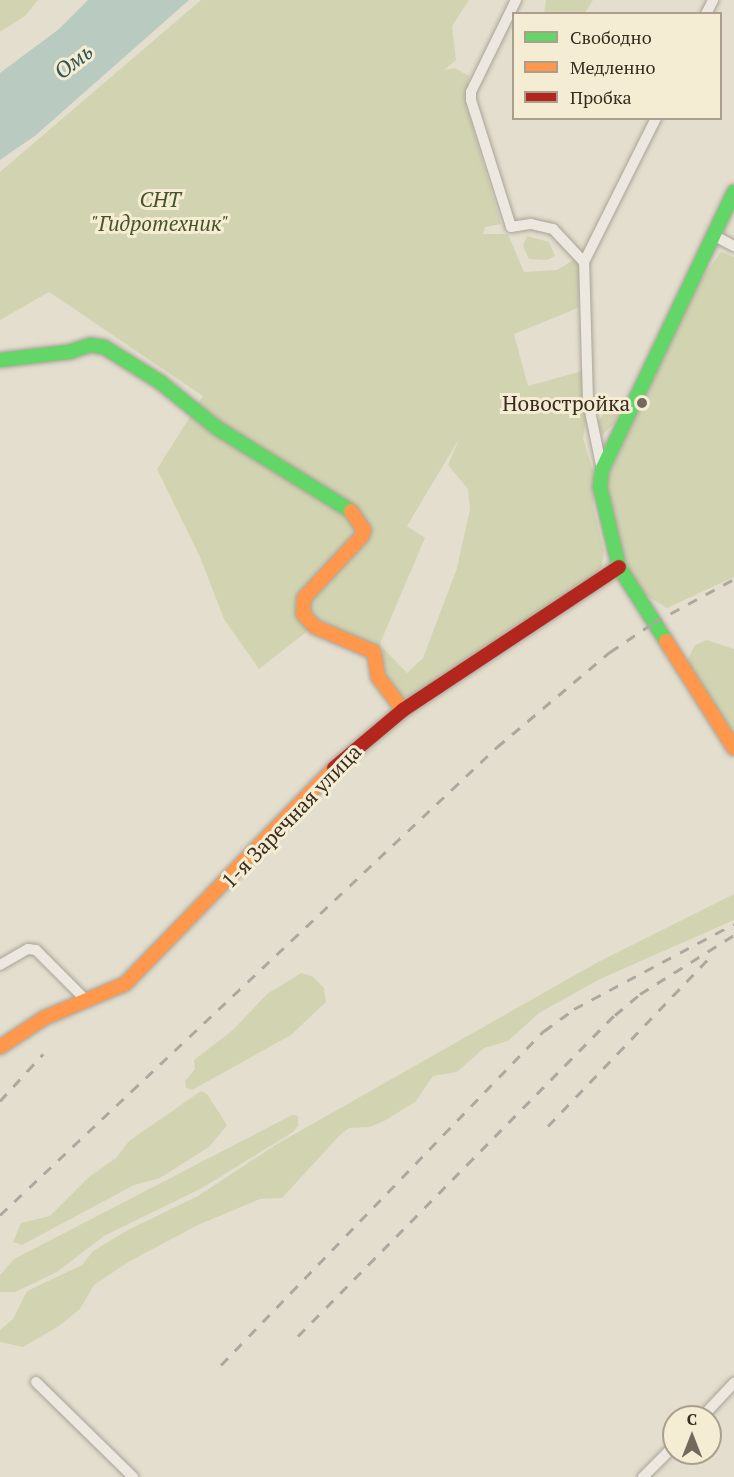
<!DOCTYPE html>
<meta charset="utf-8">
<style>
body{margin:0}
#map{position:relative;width:734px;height:1477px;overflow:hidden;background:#e4dece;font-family:"PT Serif",serif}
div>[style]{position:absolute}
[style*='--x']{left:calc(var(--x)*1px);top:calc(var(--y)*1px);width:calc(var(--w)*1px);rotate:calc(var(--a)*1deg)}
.green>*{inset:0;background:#d2d4b1}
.water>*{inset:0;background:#b9cac0}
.roads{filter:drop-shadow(0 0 2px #a9a397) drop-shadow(0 0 2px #a9a397)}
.street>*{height:10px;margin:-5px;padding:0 5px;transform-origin:5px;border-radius:5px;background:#ece8df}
.fast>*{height:14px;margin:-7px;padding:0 7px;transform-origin:7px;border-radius:7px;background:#63d668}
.slow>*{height:14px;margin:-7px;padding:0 7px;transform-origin:7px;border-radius:7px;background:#ff974d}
.jam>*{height:14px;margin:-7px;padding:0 7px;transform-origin:7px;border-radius:7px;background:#b3261e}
.rail>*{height:3px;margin-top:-1.5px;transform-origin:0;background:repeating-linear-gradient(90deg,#aca89f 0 10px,transparent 0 20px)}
.dots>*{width:16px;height:16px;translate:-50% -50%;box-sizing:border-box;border:3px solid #f5ecd4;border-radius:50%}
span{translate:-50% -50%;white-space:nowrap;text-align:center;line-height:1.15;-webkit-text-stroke:6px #f5ecd4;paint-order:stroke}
.park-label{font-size:21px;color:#475426;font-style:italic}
.poi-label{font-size:21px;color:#382c1f}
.right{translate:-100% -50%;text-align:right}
.street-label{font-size:21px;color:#382c1f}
.water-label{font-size:22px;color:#2f5756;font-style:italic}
.legend{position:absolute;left:512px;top:12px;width:210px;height:108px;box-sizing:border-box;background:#f5ecd4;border:2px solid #a99f8c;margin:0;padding:8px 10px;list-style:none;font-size:18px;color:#382c1f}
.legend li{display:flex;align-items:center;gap:12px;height:30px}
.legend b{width:30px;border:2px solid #a99f8c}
.north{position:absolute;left:662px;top:1405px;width:60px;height:60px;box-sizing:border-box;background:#f5ecd4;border:2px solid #a99f8c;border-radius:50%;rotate:0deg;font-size:16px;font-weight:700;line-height:24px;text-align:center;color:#382c1f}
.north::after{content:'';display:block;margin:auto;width:21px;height:27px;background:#746a5c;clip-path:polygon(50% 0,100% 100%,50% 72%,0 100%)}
</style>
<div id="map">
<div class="green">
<div style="clip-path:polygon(0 0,38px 0,25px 16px,0 32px)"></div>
<div style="clip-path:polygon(201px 0,469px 0,452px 26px,456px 60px,444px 70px,455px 68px,469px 76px,466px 105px,501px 224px,485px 227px,483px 234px,508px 234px,524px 272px,557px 270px,575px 259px,580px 264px,578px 308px,514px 334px,528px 386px,582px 371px,586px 420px,583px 438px,595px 478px,593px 505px,604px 551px,602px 566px,595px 575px,412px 696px,401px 697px,386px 681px,380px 663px,383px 648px,407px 673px,423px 658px,457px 568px,470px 509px,468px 489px,448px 465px,459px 439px,407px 526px,425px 538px,381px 641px,377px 660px,309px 630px,259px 669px,224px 619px,200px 557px,157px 469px,203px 396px,49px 292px,0 320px,0 172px)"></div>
<div style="clip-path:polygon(546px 0,593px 0,585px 13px,544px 13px)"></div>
<div style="clip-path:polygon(527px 236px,549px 242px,555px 256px,547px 260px,529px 259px,523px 246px)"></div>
<div style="clip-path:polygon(721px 252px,734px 257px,734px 577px,667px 608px,642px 593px,617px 553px,606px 511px,606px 481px,695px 288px)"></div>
<div style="clip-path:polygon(609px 405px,617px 408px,618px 416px,615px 423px,602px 435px,598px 422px)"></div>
<div style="clip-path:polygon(707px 640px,734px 649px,734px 734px,687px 661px,695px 645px)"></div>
<div style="clip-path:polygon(734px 894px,734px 920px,600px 979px,539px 1013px,508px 1041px,484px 1048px,457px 1072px,433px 1076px,416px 1101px,386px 1120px,370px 1127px,349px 1128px,340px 1135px,282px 1198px,260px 1199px,198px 1225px,130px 1261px,94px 1285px,80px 1309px,59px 1326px,23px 1347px,0 1342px,0 1330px,13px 1319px,27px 1291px,82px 1265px,93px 1251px,128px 1230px,198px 1196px,277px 1144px,598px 962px)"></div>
<div style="clip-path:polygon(301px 973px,312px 976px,324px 988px,326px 1002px,291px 1035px,192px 1090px,186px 1088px,185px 1081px,195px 1069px,194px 1060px,233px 1030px,267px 994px)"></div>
<div style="clip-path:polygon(201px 1091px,207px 1094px,227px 1125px,209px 1147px,160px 1178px,134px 1185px,22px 1245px,13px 1242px,21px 1223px,50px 1216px,89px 1177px,116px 1158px,129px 1141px)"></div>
<div style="clip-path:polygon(292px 1115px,298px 1116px,298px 1126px,293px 1132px,202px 1188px,104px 1236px,57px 1272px,15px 1292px,0 1292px,0 1275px,14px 1259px)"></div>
</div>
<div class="water">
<div style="clip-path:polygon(88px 0,189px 0,36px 135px,0 160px,0 73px,59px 29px)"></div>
</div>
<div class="roads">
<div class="street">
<div style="--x:516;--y:0;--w:102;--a:116.1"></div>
<div style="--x:471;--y:92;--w:8;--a:90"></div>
<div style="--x:471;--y:100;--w:133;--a:72.5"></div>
<div style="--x:511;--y:227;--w:20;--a:-9"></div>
<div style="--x:531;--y:224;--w:23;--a:13"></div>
<div style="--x:553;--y:229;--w:45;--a:46.8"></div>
<div style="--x:706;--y:14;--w:16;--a:-63"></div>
<div style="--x:713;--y:235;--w:24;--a:28"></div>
<div style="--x:602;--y:470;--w:70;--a:-101.5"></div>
<div style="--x:588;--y:401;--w:139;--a:-91.6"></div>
<div style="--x:584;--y:262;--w:161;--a:-63.4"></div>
<div style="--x:0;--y:965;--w:32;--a:-30"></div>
<div style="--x:28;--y:949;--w:8;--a:7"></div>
<div style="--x:36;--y:950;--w:72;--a:45"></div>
<div style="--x:36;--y:1382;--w:136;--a:44.4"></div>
<div style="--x:702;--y:1417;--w:47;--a:-46.7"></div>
<div style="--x:643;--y:1477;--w:44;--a:-45"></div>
</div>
<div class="fast">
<div style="--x:0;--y:360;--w:69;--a:-6.6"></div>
<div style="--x:69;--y:352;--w:22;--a:-18"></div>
<div style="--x:90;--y:345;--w:14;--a:8"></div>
<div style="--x:104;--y:347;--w:66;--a:32"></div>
<div style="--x:160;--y:382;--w:73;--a:38.9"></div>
<div style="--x:217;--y:428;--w:158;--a:31.8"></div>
<div style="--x:666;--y:641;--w:88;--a:-122.4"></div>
<div style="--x:619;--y:567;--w:82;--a:-103.4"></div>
<div style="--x:600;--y:487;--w:17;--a:-83"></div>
<div style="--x:602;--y:470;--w:308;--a:-64.6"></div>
</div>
<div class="slow">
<div style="--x:351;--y:511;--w:23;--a:56"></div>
<div style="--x:364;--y:530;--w:6;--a:108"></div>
<div style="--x:362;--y:536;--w:85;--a:133.1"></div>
<div style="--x:304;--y:598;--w:16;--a:94"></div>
<div style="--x:303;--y:614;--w:18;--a:47"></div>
<div style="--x:315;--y:627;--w:64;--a:23"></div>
<div style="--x:374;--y:652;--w:25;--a:81"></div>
<div style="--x:378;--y:677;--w:41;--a:52.9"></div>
<div style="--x:666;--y:641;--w:127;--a:57.6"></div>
<div style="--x:0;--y:1047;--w:53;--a:-33.4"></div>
<div style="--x:44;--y:1018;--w:88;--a:-22.8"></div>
<div style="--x:125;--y:984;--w:301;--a:-45.9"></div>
</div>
<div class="jam">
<div style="--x:334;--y:768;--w:90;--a:-40"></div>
<div style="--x:403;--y:710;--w:259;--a:-33.5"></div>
</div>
</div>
<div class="rail">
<div style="--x:0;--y:1101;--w:64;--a:-47.5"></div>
<div style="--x:548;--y:1126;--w:238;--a:-46.2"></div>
<div style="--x:0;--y:1215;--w:683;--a:-43.28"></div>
<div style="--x:497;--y:747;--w:148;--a:-40.1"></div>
<div style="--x:610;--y:652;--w:52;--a:-34"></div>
<div style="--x:653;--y:623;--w:92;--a:-28.5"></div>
<div style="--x:298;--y:1336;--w:451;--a:-45.4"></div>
<div style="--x:615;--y:1015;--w:33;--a:-40"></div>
<div style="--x:640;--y:994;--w:111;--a:-32.1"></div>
<div style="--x:221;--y:1365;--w:465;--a:-46"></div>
<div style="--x:544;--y:1031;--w:37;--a:-36"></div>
<div style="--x:574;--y:1009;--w:181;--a:-28"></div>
</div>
<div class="dots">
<div style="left:642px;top:403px;background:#746a5c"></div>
</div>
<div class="park-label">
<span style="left:160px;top:211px">СНТ<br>"Гидротехник"</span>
</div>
<div class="poi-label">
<span class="right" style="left:630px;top:403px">Новостройка</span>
</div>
<div class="street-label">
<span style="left:291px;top:816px;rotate:-46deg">1-я Заречная улица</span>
</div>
<div class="water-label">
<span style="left:73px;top:61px;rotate:-37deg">Омь</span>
</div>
<ul class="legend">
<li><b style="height:8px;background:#63d668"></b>Свободно</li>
<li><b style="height:8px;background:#ff974d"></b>Медленно</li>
<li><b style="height:8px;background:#b3261e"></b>Пробка</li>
</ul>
<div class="north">С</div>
</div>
